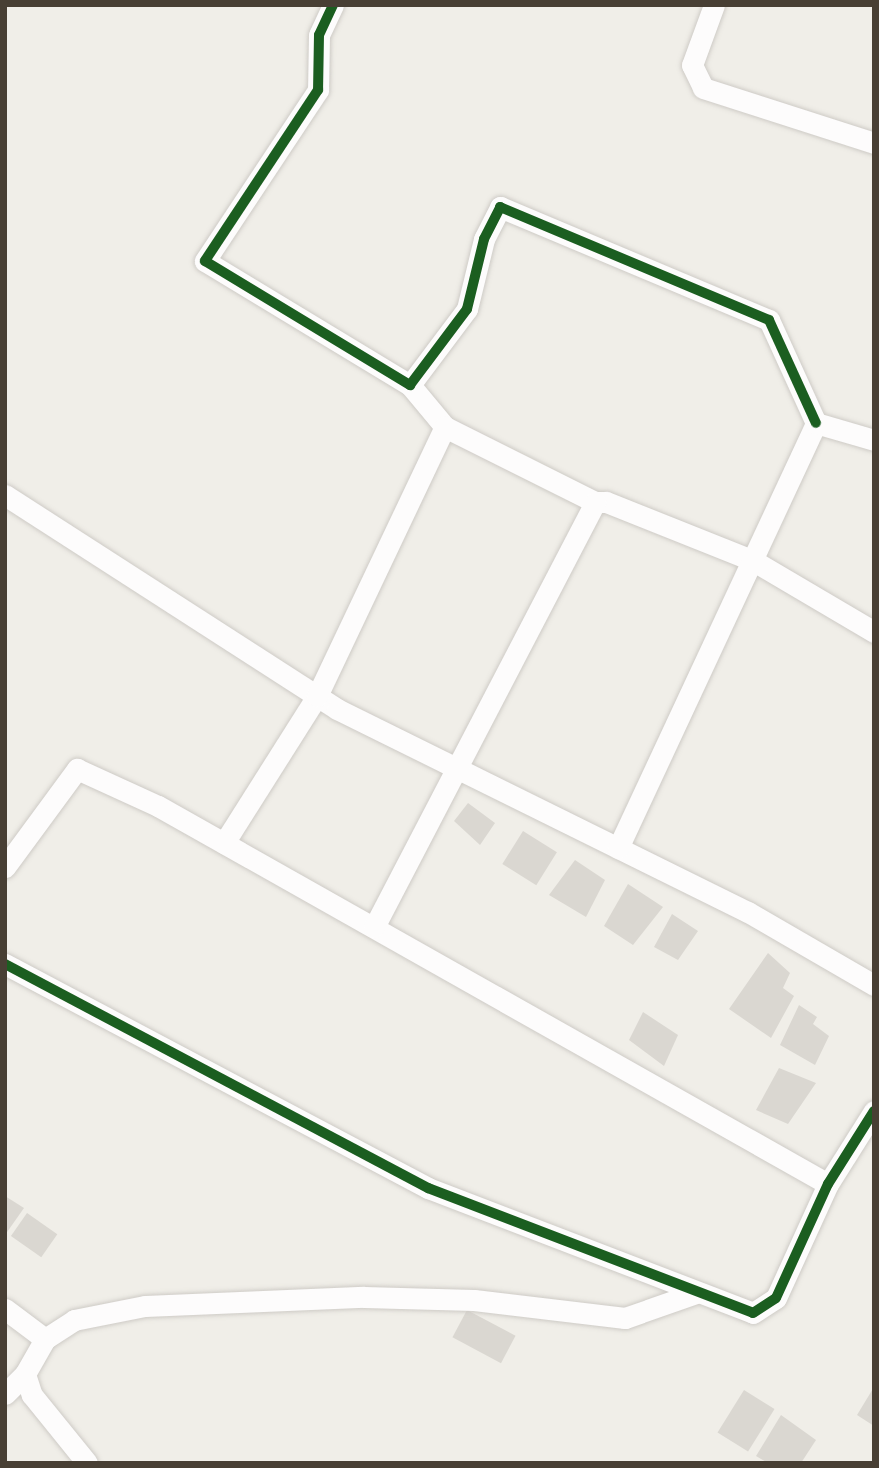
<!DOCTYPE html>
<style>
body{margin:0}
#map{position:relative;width:879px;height:1468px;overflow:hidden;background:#f0eee8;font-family:Quicksand,sans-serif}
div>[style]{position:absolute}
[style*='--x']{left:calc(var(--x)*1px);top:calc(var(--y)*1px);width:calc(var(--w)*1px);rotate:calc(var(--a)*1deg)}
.building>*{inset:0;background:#dad7d1;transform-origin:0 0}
.roads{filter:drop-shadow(0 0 2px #cecbc6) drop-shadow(0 0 2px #cecbc6)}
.minor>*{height:21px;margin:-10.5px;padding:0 10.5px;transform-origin:10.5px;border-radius:10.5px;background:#fdfcfc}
.cycleway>*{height:10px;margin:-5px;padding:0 5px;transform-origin:5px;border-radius:5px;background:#1b5e20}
span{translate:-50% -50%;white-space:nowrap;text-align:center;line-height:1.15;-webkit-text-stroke:5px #fff;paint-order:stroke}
.frame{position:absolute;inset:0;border:7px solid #483f34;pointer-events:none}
</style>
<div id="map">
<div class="building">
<div style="clip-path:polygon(468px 803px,495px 823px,480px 845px,454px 821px)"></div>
<div style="left:523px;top:831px;width:40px;height:39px;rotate:32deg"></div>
<div style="clip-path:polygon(575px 860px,605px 880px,586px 917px,549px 895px)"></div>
<div style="clip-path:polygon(628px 884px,663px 907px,633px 945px,604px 926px)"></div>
<div style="clip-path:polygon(672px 914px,698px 931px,678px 960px,654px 947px)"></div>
<div style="clip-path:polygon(768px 953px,790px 973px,783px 988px,794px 996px,771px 1038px,729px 1009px)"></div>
<div style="clip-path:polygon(799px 1005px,817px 1017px,813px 1024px,829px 1036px,815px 1065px,780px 1045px)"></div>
<div style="clip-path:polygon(643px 1012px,678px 1035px,664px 1066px,629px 1040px)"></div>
<div style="clip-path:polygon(779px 1068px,816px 1083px,788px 1124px,756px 1110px)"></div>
<div style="clip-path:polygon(5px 1196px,24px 1208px,5px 1235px)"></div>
<div style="left:27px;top:1213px;width:37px;height:28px;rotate:35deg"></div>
<div style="left:467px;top:1310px;width:55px;height:31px;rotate:28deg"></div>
<div style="clip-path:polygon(874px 1387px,874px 1426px,857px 1415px)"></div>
<div style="left:744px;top:1390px;width:36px;height:50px;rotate:32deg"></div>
<div style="clip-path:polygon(781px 1415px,816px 1440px,801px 1463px,768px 1463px,756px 1456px)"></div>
</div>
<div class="roads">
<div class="minor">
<div style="--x:333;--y:5;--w:33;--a:115"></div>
<div style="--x:319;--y:35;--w:55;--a:91"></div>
<div style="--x:318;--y:90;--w:205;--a:123.5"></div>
<div style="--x:205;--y:261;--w:240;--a:31.2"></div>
<div style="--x:410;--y:385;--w:95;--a:-53.1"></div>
<div style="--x:467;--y:309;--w:72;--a:-76.3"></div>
<div style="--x:484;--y:239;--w:36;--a:-63"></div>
<div style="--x:500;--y:207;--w:292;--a:22.8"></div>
<div style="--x:769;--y:320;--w:113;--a:65.5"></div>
<div style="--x:714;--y:5;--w:64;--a:110.1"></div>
<div style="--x:692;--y:65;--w:25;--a:64"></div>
<div style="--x:703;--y:88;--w:180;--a:17.8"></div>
<div style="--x:410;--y:385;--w:55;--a:50.2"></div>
<div style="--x:5;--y:495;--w:395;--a:32.8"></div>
<div style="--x:337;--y:709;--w:458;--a:26.3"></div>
<div style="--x:748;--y:912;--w:146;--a:30.1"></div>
<div style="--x:224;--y:843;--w:174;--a:-57.7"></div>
<div style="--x:317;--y:696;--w:298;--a:-64.6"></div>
<div style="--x:445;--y:427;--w:168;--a:26.6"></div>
<div style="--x:595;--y:502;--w:11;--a:0"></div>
<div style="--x:606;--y:502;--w:157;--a:21.7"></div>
<div style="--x:752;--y:560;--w:142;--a:30.5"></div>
<div style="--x:618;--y:848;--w:469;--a:-65"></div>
<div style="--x:816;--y:423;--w:60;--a:16.3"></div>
<div style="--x:5;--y:867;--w:122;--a:-53.7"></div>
<div style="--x:77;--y:769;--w:89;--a:24.6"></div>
<div style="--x:158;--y:806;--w:769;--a:29.43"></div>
<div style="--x:374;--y:927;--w:479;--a:-62.5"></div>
<div style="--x:5;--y:964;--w:479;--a:27.9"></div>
<div style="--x:428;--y:1188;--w:348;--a:21"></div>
<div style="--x:753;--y:1313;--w:27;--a:-33"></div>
<div style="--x:776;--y:1298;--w:125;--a:-65.5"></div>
<div style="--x:828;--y:1184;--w:86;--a:-57.8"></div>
<div style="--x:5;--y:1309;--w:50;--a:36.9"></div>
<div style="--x:25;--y:1374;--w:22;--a:72"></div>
<div style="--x:32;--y:1395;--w:87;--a:51"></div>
<div style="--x:5;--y:1394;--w:28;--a:-45"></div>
<div style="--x:25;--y:1374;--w:40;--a:-60.3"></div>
<div style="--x:45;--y:1339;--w:35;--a:-33"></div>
<div style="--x:74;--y:1320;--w:72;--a:-11.2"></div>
<div style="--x:145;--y:1306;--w:219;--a:-2.4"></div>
<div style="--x:364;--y:1297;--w:110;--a:1.6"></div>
<div style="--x:474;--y:1300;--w:152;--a:6.8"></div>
<div style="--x:625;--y:1318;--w:75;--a:-19.4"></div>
</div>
</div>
<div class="cycleway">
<div style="--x:333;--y:5;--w:33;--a:115"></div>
<div style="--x:319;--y:35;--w:55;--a:91"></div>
<div style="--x:318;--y:90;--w:205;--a:123.5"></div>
<div style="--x:205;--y:261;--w:240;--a:31.2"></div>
<div style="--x:410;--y:385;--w:95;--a:-53.1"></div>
<div style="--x:467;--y:309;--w:72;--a:-76.3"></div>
<div style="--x:484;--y:239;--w:36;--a:-63"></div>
<div style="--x:500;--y:207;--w:292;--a:22.8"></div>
<div style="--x:769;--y:320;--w:113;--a:65.5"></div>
<div style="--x:5;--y:964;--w:479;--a:27.9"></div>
<div style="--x:428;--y:1188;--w:348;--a:21"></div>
<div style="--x:753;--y:1313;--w:27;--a:-33"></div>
<div style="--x:776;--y:1298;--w:125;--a:-65.5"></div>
<div style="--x:828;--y:1184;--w:86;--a:-57.8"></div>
</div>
<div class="frame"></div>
</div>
